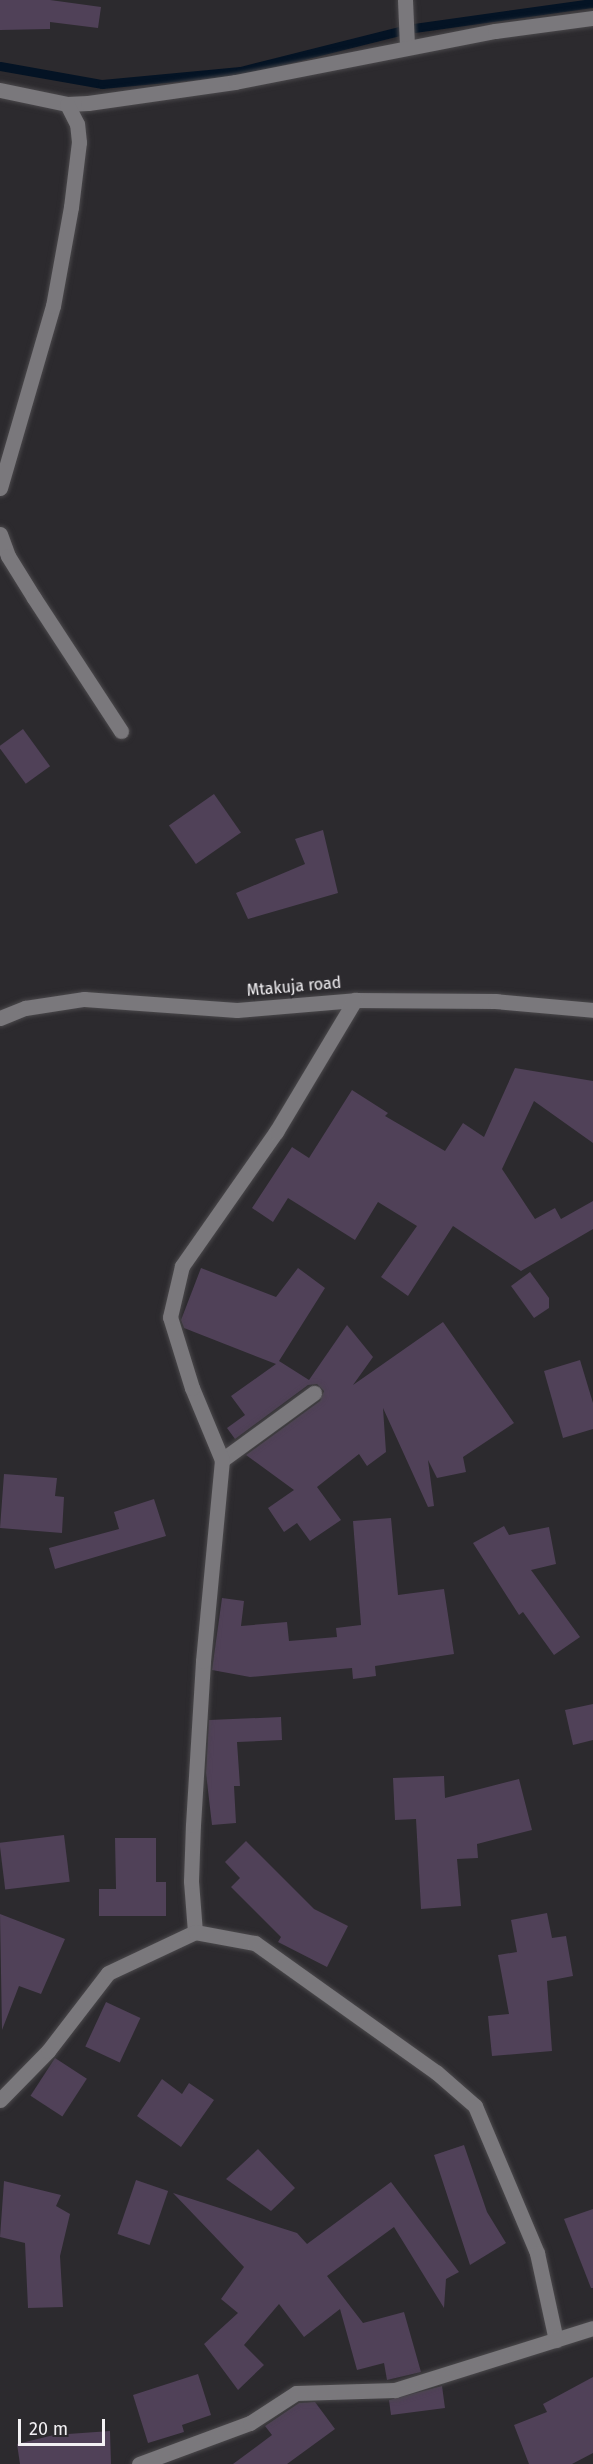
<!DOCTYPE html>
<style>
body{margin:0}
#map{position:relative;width:593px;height:2464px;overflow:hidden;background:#2c2a2e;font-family:"Fira Sans",sans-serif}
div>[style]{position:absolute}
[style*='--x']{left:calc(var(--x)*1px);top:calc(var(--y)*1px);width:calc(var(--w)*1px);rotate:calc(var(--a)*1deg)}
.stream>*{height:9px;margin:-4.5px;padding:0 4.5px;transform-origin:4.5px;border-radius:4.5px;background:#041324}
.building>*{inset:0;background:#504158;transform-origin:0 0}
.roads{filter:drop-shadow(0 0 2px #4a484b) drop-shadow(0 0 2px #4a484b)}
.minor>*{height:15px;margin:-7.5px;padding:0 7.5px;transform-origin:7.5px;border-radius:7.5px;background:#7a787c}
span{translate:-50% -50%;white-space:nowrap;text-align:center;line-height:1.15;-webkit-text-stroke:4.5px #2c2a2e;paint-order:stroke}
.street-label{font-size:16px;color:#f3f1f4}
.scale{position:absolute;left:18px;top:2419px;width:87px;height:27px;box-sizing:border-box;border:3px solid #f3f1f4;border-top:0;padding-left:8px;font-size:18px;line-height:21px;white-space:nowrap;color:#f3f1f4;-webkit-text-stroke:4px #2c2a2e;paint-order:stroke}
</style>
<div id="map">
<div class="stream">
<div style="--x:0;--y:66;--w:104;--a:10"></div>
<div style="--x:102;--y:84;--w:139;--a:-5.4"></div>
<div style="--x:240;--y:71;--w:172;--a:-14.1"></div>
<div style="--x:407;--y:29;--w:188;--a:-8"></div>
</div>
<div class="building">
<div style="clip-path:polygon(0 0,50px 0,101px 7px,98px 28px,50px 22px,50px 29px,0 30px)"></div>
<div style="left:23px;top:729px;width:46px;height:30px;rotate:54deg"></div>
<div style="left:214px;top:794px;width:47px;height:55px;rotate:55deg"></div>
<div style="clip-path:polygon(323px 830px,338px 893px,248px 919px,236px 893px,305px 864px,295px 839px)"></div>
<div style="clip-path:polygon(515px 1068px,593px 1081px,593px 1143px,534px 1101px,502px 1169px,535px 1219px,555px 1208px,561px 1219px,593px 1201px,593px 1229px,521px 1271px,453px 1226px,408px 1296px,381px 1277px,417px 1226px,378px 1202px,355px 1240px,288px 1198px,273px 1222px,252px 1208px,292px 1147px,309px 1158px,352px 1090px,388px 1113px,385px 1116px,445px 1151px,463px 1123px,484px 1137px)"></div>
<div style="clip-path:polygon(201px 1268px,276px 1297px,298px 1268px,325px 1288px,279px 1361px,309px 1380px,347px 1325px,373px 1357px,353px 1385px,443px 1322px,514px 1423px,463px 1457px,466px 1472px,437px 1478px,428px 1460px,434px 1506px,428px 1507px,383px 1408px,386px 1452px,367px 1466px,359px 1454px,317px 1487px,341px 1520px,310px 1541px,297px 1523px,284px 1532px,268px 1508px,294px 1490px,246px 1455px,320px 1401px,324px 1391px,317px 1384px,308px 1385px,235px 1439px,227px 1428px,245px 1415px,231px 1396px,276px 1364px,184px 1328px,181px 1320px)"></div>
<div style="clip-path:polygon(530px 1272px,549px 1298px,549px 1308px,534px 1318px,511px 1286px)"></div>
<div style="clip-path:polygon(580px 1360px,593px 1403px,593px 1429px,563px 1438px,544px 1371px)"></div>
<div style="clip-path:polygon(4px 1474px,57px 1478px,55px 1496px,64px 1497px,62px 1533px,0 1528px)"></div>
<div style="clip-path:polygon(154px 1499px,166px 1536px,55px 1569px,49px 1548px,119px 1529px,114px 1512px)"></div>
<div style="clip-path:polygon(391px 1518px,398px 1595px,444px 1589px,454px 1654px,375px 1666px,376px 1676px,353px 1679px,352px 1668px,250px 1677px,212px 1670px,222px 1598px,244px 1601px,241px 1626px,287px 1622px,289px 1641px,337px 1637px,336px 1628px,361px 1625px,353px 1521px)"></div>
<div style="clip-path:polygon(504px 1526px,509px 1535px,549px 1527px,556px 1564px,531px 1570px,580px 1637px,554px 1655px,523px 1612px,519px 1615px,473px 1543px)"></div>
<div style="clip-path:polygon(593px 1704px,593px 1740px,573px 1745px,565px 1710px)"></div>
<div style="clip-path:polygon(281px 1717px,282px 1740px,237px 1742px,240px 1786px,234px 1786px,236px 1823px,212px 1825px,206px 1773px,209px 1720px)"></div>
<div style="clip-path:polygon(444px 1776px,445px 1798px,519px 1779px,532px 1830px,477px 1844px,478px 1858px,457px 1859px,461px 1906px,421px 1909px,416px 1819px,395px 1820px,393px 1778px)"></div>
<div style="left:64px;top:1835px;width:47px;height:65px;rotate:83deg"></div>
<div style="clip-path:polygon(115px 1838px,156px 1838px,156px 1882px,166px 1882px,166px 1916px,99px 1916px,99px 1889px,116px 1889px)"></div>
<div style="clip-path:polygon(246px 1841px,314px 1909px,348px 1926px,327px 1967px,278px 1942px,281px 1937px,231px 1887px,240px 1878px,225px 1862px)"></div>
<div style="clip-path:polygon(547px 1913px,552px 1938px,566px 1936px,573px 1976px,547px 1981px,552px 2051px,492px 2056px,488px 2016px,509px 2014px,498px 1955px,517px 1952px,511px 1920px)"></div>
<div style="clip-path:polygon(0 1914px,65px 1939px,41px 1994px,19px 1986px,2px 2030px)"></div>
<div style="left:106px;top:2002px;width:38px;height:49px;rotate:25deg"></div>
<div style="left:55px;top:2058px;width:38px;height:45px;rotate:33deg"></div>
<div style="clip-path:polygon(162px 2079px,182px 2094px,189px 2083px,214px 2100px,181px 2147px,137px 2116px)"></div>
<div style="clip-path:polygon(464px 2145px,487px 2212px,506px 2243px,470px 2265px,434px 2155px)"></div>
<div style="clip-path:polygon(258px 2149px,295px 2188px,271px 2211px,226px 2179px)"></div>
<div style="left:136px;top:2180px;width:34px;height:57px;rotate:19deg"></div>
<div style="clip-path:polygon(4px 2181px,61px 2195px,56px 2206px,70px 2214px,60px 2256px,63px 2307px,28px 2308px,25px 2243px,0 2237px)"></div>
<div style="clip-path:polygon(391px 2182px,459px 2272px,446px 2279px,444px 2308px,394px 2227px,327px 2276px,363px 2323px,404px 2312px,421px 2372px,387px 2380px,384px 2363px,357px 2370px,340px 2309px,304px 2337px,279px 2304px,244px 2345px,264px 2365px,238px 2390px,204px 2344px,238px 2313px,221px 2299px,244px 2267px,173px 2193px,297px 2233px,307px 2244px)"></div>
<div style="clip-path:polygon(593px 2209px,593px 2288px,591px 2288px,564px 2219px)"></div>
<div style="clip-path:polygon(198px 2374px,211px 2415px,182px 2425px,184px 2432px,148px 2443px,133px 2395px)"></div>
<div style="clip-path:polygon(593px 2377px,593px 2453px,572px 2464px,529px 2464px,514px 2425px,547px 2412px,543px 2404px)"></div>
<div style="clip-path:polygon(442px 2386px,445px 2408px,391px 2415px,389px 2400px)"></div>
<div style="clip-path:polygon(315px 2402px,335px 2429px,287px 2464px,233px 2464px,272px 2435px,265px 2426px,299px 2403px)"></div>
<div style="clip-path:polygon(110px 2431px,111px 2464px,20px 2464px,17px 2444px,54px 2435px)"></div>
</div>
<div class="roads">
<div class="minor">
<div style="--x:405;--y:0;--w:46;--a:87.5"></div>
<div style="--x:0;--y:90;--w:68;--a:11.8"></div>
<div style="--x:67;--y:104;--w:21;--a:-3"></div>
<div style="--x:88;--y:103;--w:148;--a:-8.1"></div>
<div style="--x:235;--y:82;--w:265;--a:-11.1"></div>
<div style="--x:495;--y:31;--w:99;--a:-7.6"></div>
<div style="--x:0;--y:488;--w:190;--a:-73.8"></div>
<div style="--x:53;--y:306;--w:101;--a:-79.7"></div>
<div style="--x:71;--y:207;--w:65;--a:-83"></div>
<div style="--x:79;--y:142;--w:18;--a:-96"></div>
<div style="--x:77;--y:124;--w:22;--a:-117"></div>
<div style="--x:0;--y:534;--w:23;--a:70"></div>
<div style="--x:8;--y:556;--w:49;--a:58.2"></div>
<div style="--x:34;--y:598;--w:159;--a:56.8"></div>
<div style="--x:0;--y:1018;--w:27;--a:-22"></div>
<div style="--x:25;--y:1008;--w:60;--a:-8.7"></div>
<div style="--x:84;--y:999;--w:153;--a:4.1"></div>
<div style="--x:237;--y:1010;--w:118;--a:-4.8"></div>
<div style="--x:355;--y:1000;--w:140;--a:0.4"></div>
<div style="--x:495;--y:1001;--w:98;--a:5.2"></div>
<div style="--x:222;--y:1460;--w:114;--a:-36.1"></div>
<div style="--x:195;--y:1932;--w:51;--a:-94.5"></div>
<div style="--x:191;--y:1881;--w:56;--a:-88"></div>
<div style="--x:193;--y:1825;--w:164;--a:-86.5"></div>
<div style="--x:203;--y:1661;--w:202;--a:-84.6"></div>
<div style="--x:222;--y:1460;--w:78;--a:-112.6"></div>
<div style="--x:192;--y:1388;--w:74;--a:-107.2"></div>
<div style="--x:170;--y:1317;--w:52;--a:-76.8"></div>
<div style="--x:182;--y:1266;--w:164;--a:-55"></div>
<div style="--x:276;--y:1132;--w:154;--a:-59.1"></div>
<div style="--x:0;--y:2100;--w:69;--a:-45.6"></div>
<div style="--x:48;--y:2051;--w:98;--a:-52.4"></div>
<div style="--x:108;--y:1973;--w:96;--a:-25.2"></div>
<div style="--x:195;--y:1932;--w:61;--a:10.4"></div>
<div style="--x:255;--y:1943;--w:222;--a:35.5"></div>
<div style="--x:436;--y:2072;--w:52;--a:41.1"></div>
<div style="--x:475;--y:2106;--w:160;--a:67.1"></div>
<div style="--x:537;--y:2253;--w:89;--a:77.7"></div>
<div style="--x:139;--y:2464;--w:118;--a:-20.3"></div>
<div style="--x:250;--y:2423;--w:55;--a:-33.1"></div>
<div style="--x:296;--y:2393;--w:99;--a:-1.7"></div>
<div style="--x:395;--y:2390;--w:207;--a:-17.4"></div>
</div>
</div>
<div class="street-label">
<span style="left:294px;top:987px;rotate:-5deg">Mtakuja road</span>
</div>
<div class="scale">20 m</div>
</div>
